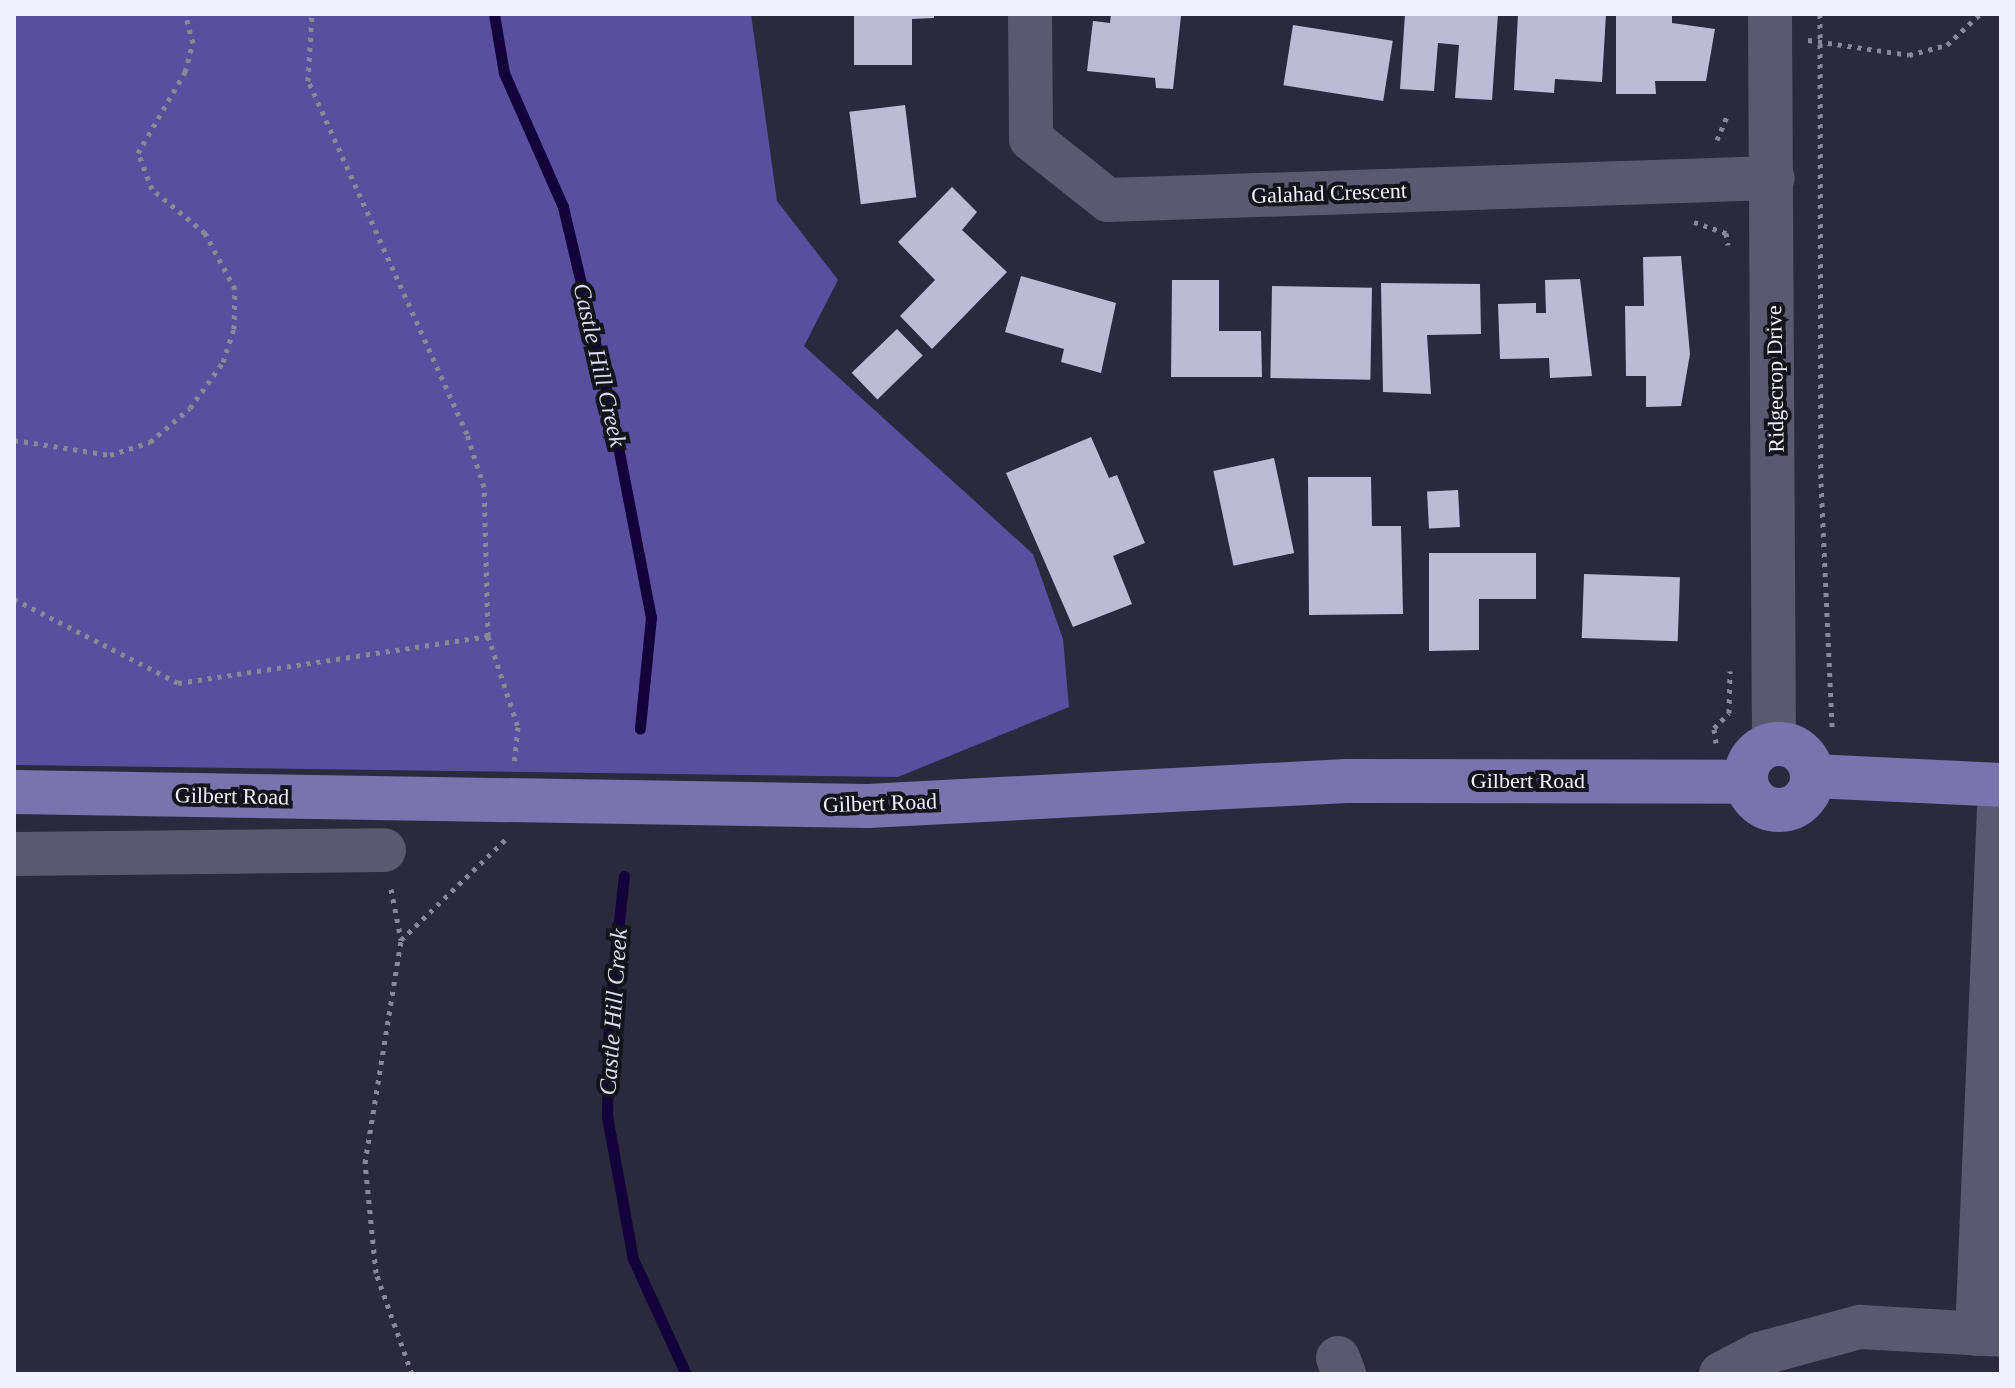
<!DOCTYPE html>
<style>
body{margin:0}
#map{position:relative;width:2015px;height:1388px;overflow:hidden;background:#2a293d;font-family:Georgia,serif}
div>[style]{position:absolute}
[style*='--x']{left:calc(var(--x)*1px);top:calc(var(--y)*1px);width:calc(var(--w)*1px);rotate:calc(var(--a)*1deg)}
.forest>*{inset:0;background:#5a4f9f}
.stream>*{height:11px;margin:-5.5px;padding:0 5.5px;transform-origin:5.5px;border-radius:5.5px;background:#13013b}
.building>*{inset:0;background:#bbbbd4;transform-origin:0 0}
.path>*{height:5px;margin-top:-2.5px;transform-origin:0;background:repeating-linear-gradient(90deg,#898899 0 4px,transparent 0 10px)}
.minor>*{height:44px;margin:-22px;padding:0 22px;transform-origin:22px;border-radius:22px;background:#5a596f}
.major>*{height:44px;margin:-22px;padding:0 22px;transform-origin:22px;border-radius:22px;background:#7973ae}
.major>.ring{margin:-22px;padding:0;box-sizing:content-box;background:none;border:44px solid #7973ae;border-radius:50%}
span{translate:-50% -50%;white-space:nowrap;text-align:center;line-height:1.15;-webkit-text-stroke:8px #13131c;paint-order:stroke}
.street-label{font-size:22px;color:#f1f1ff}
.water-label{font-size:24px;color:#dbdbf1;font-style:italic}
.frame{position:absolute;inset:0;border:16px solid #f1f1ff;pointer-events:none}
</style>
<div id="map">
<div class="forest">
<div style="clip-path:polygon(14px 14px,751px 14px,777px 201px,838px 280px,804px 346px,1033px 554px,1063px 639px,1069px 707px,898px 777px,14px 765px)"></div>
</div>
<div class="stream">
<div style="--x:494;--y:14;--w:60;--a:80.4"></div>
<div style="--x:504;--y:73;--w:146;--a:66.2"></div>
<div style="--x:563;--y:207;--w:209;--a:76.7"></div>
<div style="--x:611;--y:410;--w:211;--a:79.1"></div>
<div style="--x:651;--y:617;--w:112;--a:95.7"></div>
<div style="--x:624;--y:876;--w:134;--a:96.4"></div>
<div style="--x:609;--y:1009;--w:107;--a:91.1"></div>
<div style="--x:607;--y:1116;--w:145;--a:79.7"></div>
<div style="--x:633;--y:1259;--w:127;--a:65.3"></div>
</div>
<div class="building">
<div style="clip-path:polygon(854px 14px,934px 14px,934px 18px,912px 19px,912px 65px,854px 65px)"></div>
<div style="clip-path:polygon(1111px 14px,1181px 16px,1173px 89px,1156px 88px,1155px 78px,1087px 71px,1093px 21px,1110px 23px)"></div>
<div style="clip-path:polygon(1405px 14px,1498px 14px,1492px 100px,1455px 98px,1459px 45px,1438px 43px,1434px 91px,1400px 89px)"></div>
<div style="clip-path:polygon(1518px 14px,1606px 14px,1602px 82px,1555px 79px,1554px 93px,1514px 90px)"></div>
<div style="clip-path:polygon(1616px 14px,1672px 14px,1672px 23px,1715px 29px,1706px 81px,1655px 81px,1656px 94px,1616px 94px)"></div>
<div style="left:1293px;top:25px;width:101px;height:61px;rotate:9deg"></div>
<div style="left:905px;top:105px;width:93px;height:56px;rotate:83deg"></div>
<div style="clip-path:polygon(952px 187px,977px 212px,962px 230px,1007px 272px,932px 349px,900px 316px,935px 280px,898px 242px)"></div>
<div style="clip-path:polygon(1681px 256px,1690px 354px,1681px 406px,1646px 407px,1646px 376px,1626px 376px,1625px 306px,1644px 306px,1643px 257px)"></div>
<div style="clip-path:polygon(1021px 276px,1116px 303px,1101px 373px,1061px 362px,1064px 349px,1005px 332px)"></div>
<div style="clip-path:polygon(1580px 279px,1592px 376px,1550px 378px,1549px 358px,1500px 359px,1498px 304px,1536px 303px,1536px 313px,1546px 313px,1545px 280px)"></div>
<div style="clip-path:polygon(1172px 280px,1219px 280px,1219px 331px,1261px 331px,1262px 377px,1171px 377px)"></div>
<div style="clip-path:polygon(1381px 283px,1480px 284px,1481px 334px,1427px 335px,1431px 394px,1383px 392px)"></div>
<div style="left:1272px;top:286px;width:100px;height:92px;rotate:1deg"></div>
<div style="left:897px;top:329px;width:37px;height:63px;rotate:46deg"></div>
<div style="clip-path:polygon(1091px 437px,1109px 478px,1117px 475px,1145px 543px,1113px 556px,1132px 604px,1073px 627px,1006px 473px)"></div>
<div style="left:1274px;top:458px;width:97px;height:62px;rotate:78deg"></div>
<div style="clip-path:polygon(1308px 477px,1371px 477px,1372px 526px,1401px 526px,1403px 614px,1309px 615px)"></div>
<div style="left:1458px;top:490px;width:37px;height:31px;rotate:87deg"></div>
<div style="clip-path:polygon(1429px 553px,1536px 553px,1536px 599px,1479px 599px,1479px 650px,1429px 651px)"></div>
<div style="left:1584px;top:574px;width:96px;height:64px;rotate:2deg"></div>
</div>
<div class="path">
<div style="--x:1820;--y:14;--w:469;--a:89.9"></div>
<div style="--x:1821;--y:483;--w:246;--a:87.4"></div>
<div style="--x:1808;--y:40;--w:102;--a:8.4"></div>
<div style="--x:1909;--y:55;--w:39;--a:-15"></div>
<div style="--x:1947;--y:45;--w:45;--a:-43.2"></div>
<div style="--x:1717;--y:140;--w:26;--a:-67"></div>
<div style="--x:1694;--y:222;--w:34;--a:19"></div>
<div style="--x:1726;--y:233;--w:12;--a:81"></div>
<div style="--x:14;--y:440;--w:97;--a:8.9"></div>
<div style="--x:110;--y:455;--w:42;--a:-18"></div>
<div style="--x:150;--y:442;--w:52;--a:-40.4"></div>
<div style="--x:190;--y:408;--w:57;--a:-54.3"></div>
<div style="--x:223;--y:362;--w:35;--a:-72"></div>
<div style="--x:234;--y:329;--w:40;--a:-88.6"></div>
<div style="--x:235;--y:289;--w:64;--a:-118.2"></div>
<div style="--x:205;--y:233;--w:69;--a:-140.3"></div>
<div style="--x:152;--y:189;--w:39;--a:-111"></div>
<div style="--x:138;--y:153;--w:94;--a:-59.9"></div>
<div style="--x:185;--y:72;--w:30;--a:-75"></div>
<div style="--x:193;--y:43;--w:30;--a:-105"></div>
<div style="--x:14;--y:599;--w:184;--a:27.1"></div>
<div style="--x:178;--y:683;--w:314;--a:-8.6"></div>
<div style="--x:488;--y:636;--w:149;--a:-91.5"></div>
<div style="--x:484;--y:487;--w:56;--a:-107.8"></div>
<div style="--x:467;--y:434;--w:387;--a:-114.2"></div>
<div style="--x:308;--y:81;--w:67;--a:-86.6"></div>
<div style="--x:488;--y:636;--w:96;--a:71.8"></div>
<div style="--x:518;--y:727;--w:36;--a:96"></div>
<div style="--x:1716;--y:743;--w:15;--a:-98"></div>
<div style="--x:1714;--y:728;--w:21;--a:-45"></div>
<div style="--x:1729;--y:713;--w:42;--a:-88.6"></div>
<div style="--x:391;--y:889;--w:52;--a:78.9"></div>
<div style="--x:412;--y:1374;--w:107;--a:-109.6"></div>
<div style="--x:376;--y:1273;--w:111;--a:-95.7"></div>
<div style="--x:365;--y:1163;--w:226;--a:-80.8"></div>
<div style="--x:401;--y:940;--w:146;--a:-43.9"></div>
</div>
<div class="minor">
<div style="--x:1030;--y:14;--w:125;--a:89.5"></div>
<div style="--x:1031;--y:139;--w:98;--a:38.4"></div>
<div style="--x:1108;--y:200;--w:665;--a:-1.89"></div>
<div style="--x:1770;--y:14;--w:729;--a:89.69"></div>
<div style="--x:14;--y:854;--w:370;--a:-0.6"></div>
<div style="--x:1977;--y:1334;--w:549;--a:-87.6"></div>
<div style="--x:1338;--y:1358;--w:17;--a:69"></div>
<div style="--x:1721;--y:1374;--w:43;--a:-27.8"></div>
<div style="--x:1759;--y:1354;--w:105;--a:-15"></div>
<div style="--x:1860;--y:1327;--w:141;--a:3.2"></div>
</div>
<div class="major">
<div class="ring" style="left:1746px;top:744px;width:22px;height:22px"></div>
<div style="--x:1813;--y:776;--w:188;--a:2.7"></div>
<div style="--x:14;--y:792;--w:854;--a:0.94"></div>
<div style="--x:868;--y:806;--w:479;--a:-3"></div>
<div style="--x:1346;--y:781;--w:400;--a:0.1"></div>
</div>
<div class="street-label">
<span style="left:1329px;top:193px;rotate:-2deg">Galahad Crescent</span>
<span style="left:1775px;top:379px;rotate:-91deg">Ridgecrop Drive</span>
<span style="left:1528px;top:781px">Gilbert Road</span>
<span style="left:232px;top:796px;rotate:1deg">Gilbert Road</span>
<span style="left:880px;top:803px;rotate:-2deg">Gilbert Road</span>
</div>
<div class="water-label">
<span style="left:599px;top:365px;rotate:77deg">Castle Hill Creek</span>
<span style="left:614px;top:1012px;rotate:-86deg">Castle Hill Creek</span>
</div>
<div class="frame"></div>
</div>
